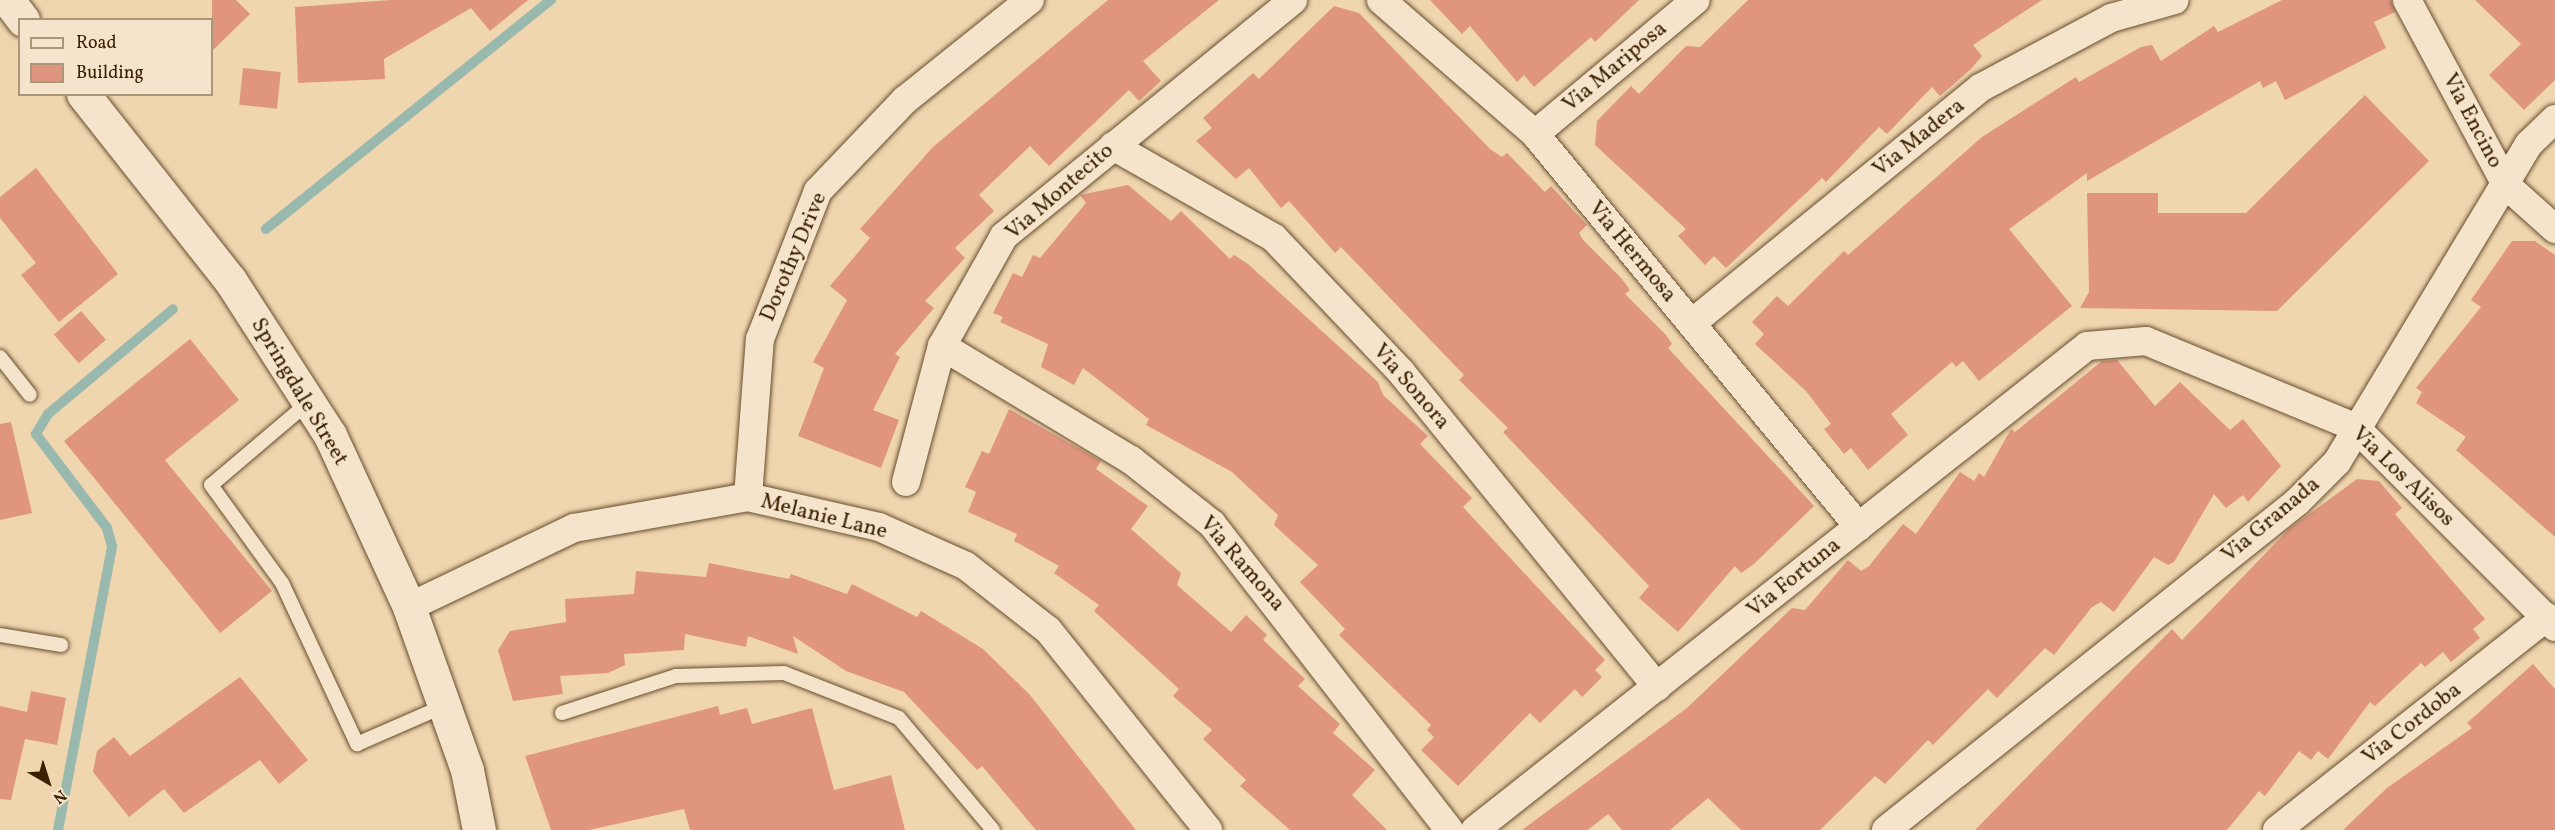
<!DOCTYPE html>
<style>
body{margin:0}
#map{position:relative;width:2555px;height:830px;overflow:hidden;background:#efd6af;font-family:Vollkorn,serif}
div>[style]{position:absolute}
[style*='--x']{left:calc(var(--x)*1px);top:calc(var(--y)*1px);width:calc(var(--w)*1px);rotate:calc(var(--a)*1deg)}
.stream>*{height:10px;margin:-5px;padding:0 5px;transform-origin:5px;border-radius:5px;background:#9ab9ae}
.building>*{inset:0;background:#e0957e;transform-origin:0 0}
.roads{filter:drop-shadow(0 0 2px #674e2d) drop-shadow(0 0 2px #674e2d)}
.lane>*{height:14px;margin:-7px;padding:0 7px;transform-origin:7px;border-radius:7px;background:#f5e4cb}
.street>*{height:28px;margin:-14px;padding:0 14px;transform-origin:14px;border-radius:14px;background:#f5e4cb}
.secondary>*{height:33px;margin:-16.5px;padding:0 16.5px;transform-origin:16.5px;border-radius:16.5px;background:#f5e4cb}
span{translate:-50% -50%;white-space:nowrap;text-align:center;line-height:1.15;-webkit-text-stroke:4.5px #f5e4cb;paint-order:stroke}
.street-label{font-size:22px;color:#3a2102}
.legend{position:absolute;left:18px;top:18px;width:195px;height:78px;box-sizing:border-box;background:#f5e4cb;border:2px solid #aa967b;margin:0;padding:8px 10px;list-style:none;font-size:18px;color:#3a2102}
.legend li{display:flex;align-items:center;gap:12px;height:30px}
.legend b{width:30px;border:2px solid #aa967b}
.north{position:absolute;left:18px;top:752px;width:60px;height:60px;-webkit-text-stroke:4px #f5e4cb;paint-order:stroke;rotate:141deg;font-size:16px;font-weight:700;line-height:24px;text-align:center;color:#3a2102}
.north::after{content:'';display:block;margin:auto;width:21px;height:27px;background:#3a2102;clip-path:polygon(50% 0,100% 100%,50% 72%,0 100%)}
</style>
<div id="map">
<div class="stream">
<div style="--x:266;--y:229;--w:366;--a:-38.8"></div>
<div style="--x:58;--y:830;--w:289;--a:-79.2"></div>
<div style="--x:112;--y:546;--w:19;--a:-106"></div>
<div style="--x:107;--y:528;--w:118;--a:-127.1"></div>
<div style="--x:36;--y:434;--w:23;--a:-59"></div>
<div style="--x:48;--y:414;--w:163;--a:-40"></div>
</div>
<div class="building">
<div style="clip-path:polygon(212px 0,236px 0,250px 14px,212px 51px)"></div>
<div style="clip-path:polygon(391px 0,528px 0,490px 31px,471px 8px,384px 59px,385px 79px,298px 83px,295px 7px)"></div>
<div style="clip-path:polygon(1108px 0,1219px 0,1143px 61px,1161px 81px,1139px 101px,1129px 90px,1049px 166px,1030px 146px,979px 195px,994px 211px,955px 248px,965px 258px,925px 301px,934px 308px,895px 354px,900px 357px,873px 410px,899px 420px,881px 468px,798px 436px,824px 368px,813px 362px,847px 300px,830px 286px,870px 238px,860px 229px,933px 147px)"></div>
<div style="clip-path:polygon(1430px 0,1639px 0,1595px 42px,1591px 37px,1534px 87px,1524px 75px,1517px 82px,1470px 26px,1462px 34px)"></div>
<div style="clip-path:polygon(1748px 0,2042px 0,1973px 45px,1982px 56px,1971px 69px,1940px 96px,1932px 87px,1887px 134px,1879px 127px,1826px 182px,1822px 178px,1726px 268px,1714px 256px,1705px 265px,1678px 236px,1686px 229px,1595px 145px,1597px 121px,1631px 86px,1639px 94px,1686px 46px,1700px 47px)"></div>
<div style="clip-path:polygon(2282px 0,2391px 0,2395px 12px,2374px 22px,2386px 48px,2285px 100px,2276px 81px,2263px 88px,2260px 81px,2087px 181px,2087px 173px,2009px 229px,2072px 306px,1979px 381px,1963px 361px,1956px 367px,1952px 362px,1891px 414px,1908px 435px,1868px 470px,1851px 448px,1844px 454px,1824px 429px,1831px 424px,1806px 391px,1755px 344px,1764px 334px,1752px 322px,1777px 296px,1788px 306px,1844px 251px,1848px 255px,1982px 137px,2076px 77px,2079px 82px,2141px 47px,2152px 45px,2161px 61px,2214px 26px,2218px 32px)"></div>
<div style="clip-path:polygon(2475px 0,2555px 0,2555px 80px,2524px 110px,2489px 75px,2521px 44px)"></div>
<div style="clip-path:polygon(1334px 6px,1359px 13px,1490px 149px,1502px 157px,1507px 153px,1545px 192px,1551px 186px,1587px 225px,1579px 233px,1583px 240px,1622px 279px,1630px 290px,1625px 294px,1666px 335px,1672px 344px,1668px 348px,1814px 506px,1754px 564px,1741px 573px,1735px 566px,1678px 632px,1639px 598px,1649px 586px,1503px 432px,1508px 428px,1459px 380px,1464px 375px,1341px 247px,1335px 253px,1289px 201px,1281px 208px,1249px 168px,1236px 179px,1196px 141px,1212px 128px,1203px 118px,1253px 73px,1259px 79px)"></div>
<div style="left:243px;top:68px;width:38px;height:37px;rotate:6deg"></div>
<div style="clip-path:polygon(2365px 95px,2429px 161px,2277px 311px,2080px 308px,2089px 292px,2087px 193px,2158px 193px,2158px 213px,2246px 213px)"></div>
<div style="clip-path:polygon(36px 168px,118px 274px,59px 322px,21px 275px,36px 263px,0 218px,0 197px)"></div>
<div style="clip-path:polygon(1128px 185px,1171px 221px,1181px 211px,1230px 259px,1234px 255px,1248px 264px,1378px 382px,1383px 395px,1428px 436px,1420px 444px,1472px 498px,1463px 507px,1605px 660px,1595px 670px,1602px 677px,1582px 697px,1575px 689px,1540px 723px,1530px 713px,1458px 786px,1421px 750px,1434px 737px,1427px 730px,1431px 725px,1339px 635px,1345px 629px,1300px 582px,1318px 565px,1274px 525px,1278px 515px,1232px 472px,1146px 425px,1149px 419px,1083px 368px,1074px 385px,1041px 367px,1048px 344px,1000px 322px,1003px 317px,993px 313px,1013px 273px,1022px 277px,1033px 255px,1040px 258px,1086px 203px,1080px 195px)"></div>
<div style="clip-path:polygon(2512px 241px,2535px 241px,2555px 255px,2555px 537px,2456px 450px,2466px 437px,2416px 403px,2422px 392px,2416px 388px,2481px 307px,2471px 300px)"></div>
<div style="left:81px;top:311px;width:38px;height:36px;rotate:49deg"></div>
<div style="clip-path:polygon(190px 339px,239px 400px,165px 460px,272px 591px,220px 633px,64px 441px)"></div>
<div style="clip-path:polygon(2117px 360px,2155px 406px,2180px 382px,2230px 430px,2243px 419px,2281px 466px,2248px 502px,2243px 495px,2226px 508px,2214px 494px,2174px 562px,2168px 565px,2154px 557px,2114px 612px,2101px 602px,2092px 607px,2054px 655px,2045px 648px,1997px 698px,1988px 689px,1933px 745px,1928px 740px,1885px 784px,1875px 776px,1820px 830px,1741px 830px,1708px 798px,1670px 830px,1622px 830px,1608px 814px,1588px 830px,1522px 830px,1687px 708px,1792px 608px,1805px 610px,1848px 560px,1861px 571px,1869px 566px,1903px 524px,1916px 534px,1960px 472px,1974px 481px,1979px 473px,1984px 477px,2011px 429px,2015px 432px,2102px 361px)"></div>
<div style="clip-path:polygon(1009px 409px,1101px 461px,1096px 469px,1148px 506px,1131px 529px,1181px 573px,1177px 585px,1231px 632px,1246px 615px,1267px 635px,1263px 640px,1305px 679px,1298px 686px,1340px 724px,1333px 733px,1375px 770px,1352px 795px,1387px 830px,1290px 830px,1240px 786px,1246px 780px,1203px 739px,1212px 730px,1173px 696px,1179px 689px,1094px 611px,1099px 605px,1054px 573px,1059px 566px,1014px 541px,1017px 534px,968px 512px,976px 492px,965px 487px,982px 451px,989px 454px)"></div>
<div style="clip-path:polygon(11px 422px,32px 513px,0 520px,0 424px)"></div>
<div style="clip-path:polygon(2357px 479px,2379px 481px,2402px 508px,2395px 514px,2485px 619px,2473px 629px,2480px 638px,2451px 662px,2443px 652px,2425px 667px,2421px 663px,2375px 706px,2370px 702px,2328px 759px,2318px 751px,2311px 760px,2299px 751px,2265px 796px,2259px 791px,2227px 830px,1975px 830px,2172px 629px,2182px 640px,2289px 529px)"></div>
<div style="clip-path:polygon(709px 563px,789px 579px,791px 574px,847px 594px,852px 584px,917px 617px,921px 611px,983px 649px,1030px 695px,1136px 830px,1036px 830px,982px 766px,977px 770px,904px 692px,846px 671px,793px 636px,798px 654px,748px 636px,746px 647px,685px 634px,684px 650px,624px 654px,625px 665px,608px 673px,560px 676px,563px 694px,513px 701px,498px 650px,510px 631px,566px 622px,565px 599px,634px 594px,636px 571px,706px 577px)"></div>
<div style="clip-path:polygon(2533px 664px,2555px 689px,2555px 830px,2343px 830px,2387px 788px,2472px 728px,2467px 723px)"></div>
<div style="clip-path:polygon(240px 677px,308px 760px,279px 784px,260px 760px,184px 813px,164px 789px,129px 817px,93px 772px,97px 751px,114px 737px,130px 756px)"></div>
<div style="clip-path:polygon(31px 691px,66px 698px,57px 745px,25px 739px,11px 800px,0 799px,0 706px,27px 712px)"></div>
<div style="clip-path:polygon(718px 706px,720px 715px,747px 708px,752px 724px,812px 708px,834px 790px,891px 775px,905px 830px,690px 830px,684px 809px,589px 830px,551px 830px,525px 756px)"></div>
</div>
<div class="roads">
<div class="lane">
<div style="--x:0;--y:357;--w:48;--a:51.7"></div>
<div style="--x:309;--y:402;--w:128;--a:139.7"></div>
<div style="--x:211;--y:485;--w:121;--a:54.1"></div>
<div style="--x:282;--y:583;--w:178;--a:65"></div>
<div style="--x:357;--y:744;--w:95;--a:-23.6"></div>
<div style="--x:0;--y:635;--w:62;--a:9.3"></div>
<div style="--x:562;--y:713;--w:120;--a:-18"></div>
<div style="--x:676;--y:676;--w:108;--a:-1.6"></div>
<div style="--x:784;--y:673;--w:123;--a:21.4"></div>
<div style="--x:899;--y:718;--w:146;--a:50"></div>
</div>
<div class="street">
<div style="--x:1381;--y:0;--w:204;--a:41"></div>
<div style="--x:1535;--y:134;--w:509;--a:50.5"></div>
<div style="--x:2407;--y:0;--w:210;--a:61.8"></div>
<div style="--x:2506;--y:185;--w:66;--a:41.9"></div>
<div style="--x:1535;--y:134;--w:209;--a:-39.8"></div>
<div style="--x:1113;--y:146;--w:185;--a:29.7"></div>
<div style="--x:1274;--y:238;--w:185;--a:46.5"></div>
<div style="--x:1401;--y:372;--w:406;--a:50.9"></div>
<div style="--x:1692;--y:323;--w:372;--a:-39.2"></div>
<div style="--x:1980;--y:88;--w:149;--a:-28.1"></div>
<div style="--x:2111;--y:18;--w:66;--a:-15.7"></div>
<div style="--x:942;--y:346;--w:221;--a:31.1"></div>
<div style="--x:1131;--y:460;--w:103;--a:38.3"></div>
<div style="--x:1212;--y:524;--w:387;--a:52.2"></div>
<div style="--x:906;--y:482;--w:141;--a:-75.2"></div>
<div style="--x:942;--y:346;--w:126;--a:-60.6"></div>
<div style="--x:1004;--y:236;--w:373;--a:-39.2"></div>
<div style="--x:748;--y:497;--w:158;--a:-85.7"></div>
<div style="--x:760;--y:339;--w:159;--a:-68.6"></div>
<div style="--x:818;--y:191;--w:126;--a:-46.3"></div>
<div style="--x:905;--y:100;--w:160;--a:-38.7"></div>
<div style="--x:409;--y:607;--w:183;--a:-25.6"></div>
<div style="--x:574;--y:528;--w:177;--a:-10.1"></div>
<div style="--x:748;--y:497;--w:134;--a:12.9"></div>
<div style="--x:879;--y:527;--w:95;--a:24.1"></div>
<div style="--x:966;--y:566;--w:104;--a:38"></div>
<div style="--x:1048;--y:630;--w:256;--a:51.3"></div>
<div style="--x:1475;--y:830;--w:780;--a:-38.34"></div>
<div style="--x:2087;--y:346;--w:59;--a:-4.8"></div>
<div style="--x:2146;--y:341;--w:226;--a:22.4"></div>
<div style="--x:2355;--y:427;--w:283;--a:45"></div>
<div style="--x:1886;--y:830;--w:526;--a:-38.59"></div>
<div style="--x:2297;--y:502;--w:57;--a:-45"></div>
<div style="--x:2337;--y:462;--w:371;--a:-58.9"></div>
<div style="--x:2529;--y:144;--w:36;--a:-44"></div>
<div style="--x:2277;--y:830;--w:344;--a:-38.3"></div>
</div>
<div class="secondary">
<div style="--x:8;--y:0;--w:25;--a:53"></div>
<div style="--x:83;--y:94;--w:237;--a:51.7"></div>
<div style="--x:230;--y:280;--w:184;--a:57.2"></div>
<div style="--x:330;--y:435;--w:189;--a:65.3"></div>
<div style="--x:409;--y:607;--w:173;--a:70.4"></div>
<div style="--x:467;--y:770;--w:61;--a:78.7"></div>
</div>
</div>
<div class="street-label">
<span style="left:1615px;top:67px;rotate:-40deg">Via Mariposa</span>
<span style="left:2472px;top:121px;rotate:62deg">Via Encino</span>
<span style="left:1919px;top:138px;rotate:-39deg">Via Madera</span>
<span style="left:1060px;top:192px;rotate:-41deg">Via Montecito</span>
<span style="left:1632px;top:252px;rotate:50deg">Via Hermosa</span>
<span style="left:794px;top:257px;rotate:-67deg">Dorothy Drive</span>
<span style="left:1411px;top:387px;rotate:49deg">Via Sonora</span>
<span style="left:299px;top:392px;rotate:59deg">Springdale Street</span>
<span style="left:2403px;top:477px;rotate:44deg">Via Los Alisos</span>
<span style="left:824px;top:517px;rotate:14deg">Melanie Lane</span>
<span style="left:2271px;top:520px;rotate:-40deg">Via Granada</span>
<span style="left:1242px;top:564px;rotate:49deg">Via Ramona</span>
<span style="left:1794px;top:578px;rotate:-39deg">Via Fortuna</span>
<span style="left:2412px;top:724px;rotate:-38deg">Via Cordoba</span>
</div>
<ul class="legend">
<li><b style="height:8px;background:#f5e4cb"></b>Road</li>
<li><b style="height:16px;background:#e0957e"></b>Building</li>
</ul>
<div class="north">N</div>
</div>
